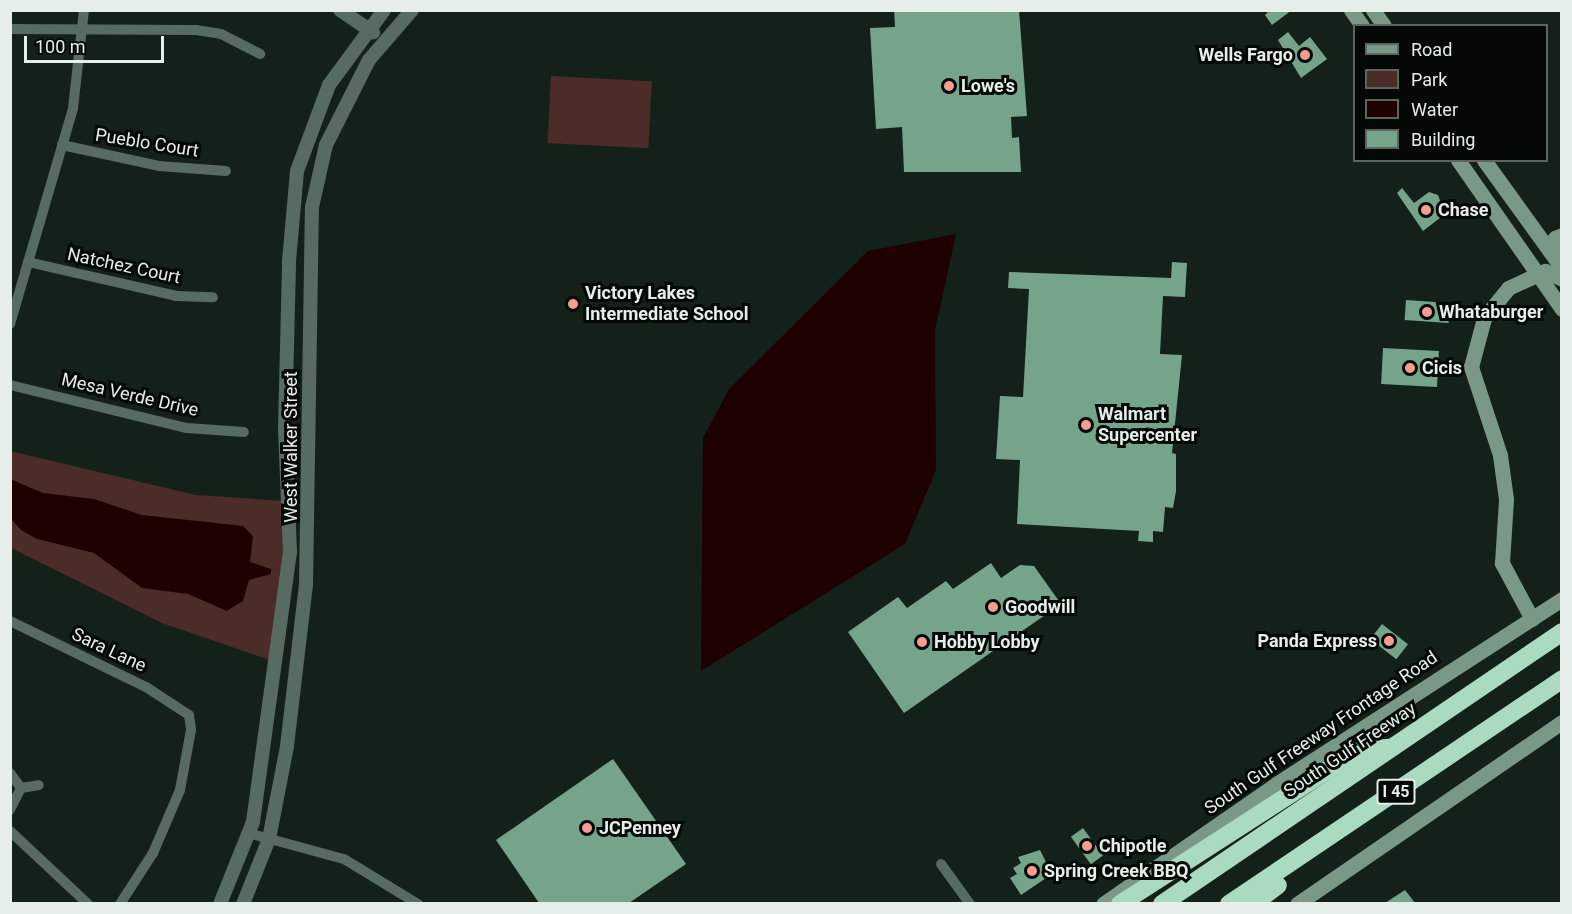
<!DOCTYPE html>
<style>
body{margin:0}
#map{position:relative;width:1572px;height:914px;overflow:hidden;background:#132119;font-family:Roboto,sans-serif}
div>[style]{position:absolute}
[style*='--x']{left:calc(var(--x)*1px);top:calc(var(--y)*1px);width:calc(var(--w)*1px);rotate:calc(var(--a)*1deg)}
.green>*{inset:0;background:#4c2c29;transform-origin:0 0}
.water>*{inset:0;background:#1f0001}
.building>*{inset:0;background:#76a48a;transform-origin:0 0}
.minor>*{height:10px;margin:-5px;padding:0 5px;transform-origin:5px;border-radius:5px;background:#586b60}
.tertiary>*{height:14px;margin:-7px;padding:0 7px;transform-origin:7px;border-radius:7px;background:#586b60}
.secondary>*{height:15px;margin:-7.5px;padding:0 7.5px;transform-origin:7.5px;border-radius:7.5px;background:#799886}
.motorway>*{height:18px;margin:-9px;padding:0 9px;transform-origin:9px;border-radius:9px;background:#aadabf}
.dots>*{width:16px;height:16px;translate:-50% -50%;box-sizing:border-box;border:3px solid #040906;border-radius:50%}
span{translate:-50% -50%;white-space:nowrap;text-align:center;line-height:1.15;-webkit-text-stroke:6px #040906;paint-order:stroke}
.shield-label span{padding:2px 4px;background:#040906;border:2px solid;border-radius:4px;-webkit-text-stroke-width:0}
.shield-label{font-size:16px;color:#e5eee9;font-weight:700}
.poi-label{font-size:18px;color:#e5eee9;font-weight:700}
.right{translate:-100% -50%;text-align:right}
.left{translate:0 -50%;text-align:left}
.street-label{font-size:18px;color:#e5eee9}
.frame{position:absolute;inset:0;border:12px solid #e5eee9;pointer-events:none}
.legend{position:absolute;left:1353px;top:24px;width:195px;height:138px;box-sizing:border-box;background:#040906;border:2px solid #5e6561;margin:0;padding:8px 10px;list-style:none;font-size:18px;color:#e5eee9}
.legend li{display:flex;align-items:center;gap:12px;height:30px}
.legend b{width:30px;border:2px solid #5e6561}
.scale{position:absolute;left:24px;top:36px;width:140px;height:27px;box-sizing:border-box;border:3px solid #e5eee9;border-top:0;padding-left:8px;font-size:18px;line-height:21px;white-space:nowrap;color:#e5eee9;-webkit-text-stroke:4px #040906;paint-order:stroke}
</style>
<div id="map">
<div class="green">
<div style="left:551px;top:76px;width:101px;height:67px;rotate:3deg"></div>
<div style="clip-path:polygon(10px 451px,196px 495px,285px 501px,286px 550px,273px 661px,162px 623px,11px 548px)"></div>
</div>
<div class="water">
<div style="clip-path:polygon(956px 234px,935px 331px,936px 470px,905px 544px,701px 671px,703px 438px,729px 389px,868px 251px)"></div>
<div style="clip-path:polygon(10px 479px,43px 493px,94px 499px,142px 515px,243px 526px,253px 536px,250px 562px,271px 569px,271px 574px,249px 580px,243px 601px,227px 611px,188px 594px,142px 588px,94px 553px,37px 539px,21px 530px,11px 519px)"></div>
</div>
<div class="building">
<div style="clip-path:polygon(894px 10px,1019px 10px,1027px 116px,1011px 117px,1012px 138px,1019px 137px,1021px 172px,904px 172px,902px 127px,876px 129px,870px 28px,895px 27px)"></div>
<div style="clip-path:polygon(1270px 10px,1292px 10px,1272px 25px,1265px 15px)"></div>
<div style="clip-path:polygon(1288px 32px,1299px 46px,1310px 37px,1327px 59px,1301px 78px,1278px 40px)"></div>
<div style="clip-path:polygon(1402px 188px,1414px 203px,1429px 192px,1438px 195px,1445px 214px,1423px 231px,1397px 193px)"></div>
<div style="clip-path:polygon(1172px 262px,1187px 263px,1185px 297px,1163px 296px,1160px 354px,1182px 355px,1172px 453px,1176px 454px,1176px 491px,1173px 508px,1165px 507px,1163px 532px,1153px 531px,1153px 542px,1138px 541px,1139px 531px,1017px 524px,1020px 460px,996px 459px,1000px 396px,1023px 397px,1029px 289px,1008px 288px,1009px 272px,1171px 278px)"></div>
<div style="left:1406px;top:300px;width:44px;height:20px;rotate:4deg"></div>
<div style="left:1383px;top:348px;width:56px;height:36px;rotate:3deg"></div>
<div style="clip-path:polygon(991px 563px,1001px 578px,1020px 565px,1034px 566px,1061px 604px,904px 713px,848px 632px,898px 597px,907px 608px,946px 581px,953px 589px)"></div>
<div style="left:1382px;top:624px;width:33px;height:19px;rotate:38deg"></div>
<div style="clip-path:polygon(613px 759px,686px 864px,629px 903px,539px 903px,496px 840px)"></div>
<div style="left:1083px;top:828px;width:34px;height:15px;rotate:54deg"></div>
<div style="clip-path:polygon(1040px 850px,1052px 874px,1021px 895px,1010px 878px,1017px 874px,1013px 868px,1021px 863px,1018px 857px)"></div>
<div style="clip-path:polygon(1405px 890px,1415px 903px,1385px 903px)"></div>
</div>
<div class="minor">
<div style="--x:10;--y:29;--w:186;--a:0.3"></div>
<div style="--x:196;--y:30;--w:25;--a:9"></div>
<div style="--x:221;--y:34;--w:44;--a:27.1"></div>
<div style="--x:62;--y:145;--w:99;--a:12.2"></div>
<div style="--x:159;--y:166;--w:67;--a:4.3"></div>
<div style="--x:28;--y:262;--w:152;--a:12.9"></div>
<div style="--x:176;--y:296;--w:37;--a:2"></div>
<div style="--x:10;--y:324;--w:225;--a:-73.7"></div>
<div style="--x:73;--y:108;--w:99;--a:-83.6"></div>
<div style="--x:10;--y:385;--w:182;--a:13.7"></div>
<div style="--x:187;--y:428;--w:57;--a:4"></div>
<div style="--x:10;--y:621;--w:151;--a:25.9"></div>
<div style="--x:146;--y:687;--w:51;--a:33.1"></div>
<div style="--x:189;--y:715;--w:15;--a:82"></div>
<div style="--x:191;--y:730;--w:61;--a:100.4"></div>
<div style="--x:180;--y:790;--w:69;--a:113.2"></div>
<div style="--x:153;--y:853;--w:61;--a:122.9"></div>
<div style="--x:10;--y:773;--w:19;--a:54"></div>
<div style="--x:21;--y:788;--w:25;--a:117"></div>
<div style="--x:21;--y:788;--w:18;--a:-9"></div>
<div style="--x:10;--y:831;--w:107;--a:43.1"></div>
<div style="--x:248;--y:833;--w:99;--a:15.2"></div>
<div style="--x:344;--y:859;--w:87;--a:31.3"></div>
<div style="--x:941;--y:864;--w:49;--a:54.1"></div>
</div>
<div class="tertiary">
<div style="--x:340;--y:10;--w:40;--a:34"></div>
<div style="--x:220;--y:904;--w:88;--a:-68.1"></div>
<div style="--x:253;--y:822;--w:273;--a:-82.2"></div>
<div style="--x:290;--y:552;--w:123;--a:-92.3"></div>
<div style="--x:285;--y:429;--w:168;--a:-88.6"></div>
<div style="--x:289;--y:261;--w:90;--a:-84.9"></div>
<div style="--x:297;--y:171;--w:92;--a:-69.6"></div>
<div style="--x:329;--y:85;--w:93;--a:-53.7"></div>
<div style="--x:243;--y:904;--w:70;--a:-68.2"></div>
<div style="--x:269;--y:839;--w:95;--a:-79"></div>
<div style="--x:287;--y:746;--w:162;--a:-83.3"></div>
<div style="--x:306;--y:585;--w:378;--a:-89.1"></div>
<div style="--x:312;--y:207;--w:64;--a:-77.3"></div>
<div style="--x:326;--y:145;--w:95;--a:-63.2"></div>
<div style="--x:369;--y:60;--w:66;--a:-49.3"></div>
</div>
<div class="secondary">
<div style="--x:1351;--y:10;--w:19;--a:55"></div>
<div style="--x:1373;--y:10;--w:19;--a:55"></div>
<div style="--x:1458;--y:160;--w:182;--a:55.1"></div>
<div style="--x:1484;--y:160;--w:133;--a:54.2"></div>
<div style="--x:1554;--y:249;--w:11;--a:-85"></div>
<div style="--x:1555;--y:238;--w:8;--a:-23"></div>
<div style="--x:1532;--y:619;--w:64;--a:-118.2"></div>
<div style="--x:1502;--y:563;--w:64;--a:-86.4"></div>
<div style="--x:1506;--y:499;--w:44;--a:-97.8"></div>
<div style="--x:1500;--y:455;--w:93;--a:-108.2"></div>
<div style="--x:1471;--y:367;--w:51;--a:-75.1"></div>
<div style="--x:1484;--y:318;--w:38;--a:-51"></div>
<div style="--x:1508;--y:288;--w:41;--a:-24.7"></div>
<div style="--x:1545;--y:271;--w:19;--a:25"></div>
<div style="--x:1103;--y:904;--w:211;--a:-34.7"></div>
<div style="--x:1276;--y:784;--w:341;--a:-32.9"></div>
<div style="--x:1297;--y:904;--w:321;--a:-34.5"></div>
</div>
<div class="motorway">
<div style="--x:1120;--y:904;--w:284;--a:-32.8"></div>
<div style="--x:1359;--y:750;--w:31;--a:-4"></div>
<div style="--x:1162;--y:904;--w:484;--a:-34.2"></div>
<div style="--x:1229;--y:904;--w:402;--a:-34"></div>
<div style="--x:1253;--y:904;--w:31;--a:-37"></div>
</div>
<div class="dots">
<div style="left:1305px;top:55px;background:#f59c93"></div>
<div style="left:949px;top:86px;background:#f59c93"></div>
<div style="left:1426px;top:210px;background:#f59c93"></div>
<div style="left:573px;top:304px;background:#f59c93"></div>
<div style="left:1427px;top:312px;background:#f59c93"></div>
<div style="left:1410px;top:368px;background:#f59c93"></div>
<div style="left:1086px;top:425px;background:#f59c93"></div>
<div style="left:993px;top:607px;background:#f59c93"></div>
<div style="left:1389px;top:641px;background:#f59c93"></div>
<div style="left:922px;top:642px;background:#f59c93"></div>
<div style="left:587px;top:828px;background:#f59c93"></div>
<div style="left:1087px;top:846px;background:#f59c93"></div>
<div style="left:1032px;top:871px;background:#f59c93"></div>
</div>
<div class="shield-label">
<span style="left:1396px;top:792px">I 45</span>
</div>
<div class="poi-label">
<span class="right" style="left:1293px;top:55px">Wells Fargo</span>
<span class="left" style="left:961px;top:86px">Lowe's</span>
<span class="left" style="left:1438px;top:210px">Chase</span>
<span class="left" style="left:585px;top:304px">Victory Lakes<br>Intermediate School</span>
<span class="left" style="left:1439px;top:312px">Whataburger</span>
<span class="left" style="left:1422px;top:368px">Cicis</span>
<span class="left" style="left:1098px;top:425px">Walmart<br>Supercenter</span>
<span class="left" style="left:1005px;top:607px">Goodwill</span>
<span class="right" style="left:1377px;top:641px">Panda Express</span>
<span class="left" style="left:934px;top:642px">Hobby Lobby</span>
<span class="left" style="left:599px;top:828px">JCPenney</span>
<span class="left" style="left:1099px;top:846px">Chipotle</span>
<span class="left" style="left:1044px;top:871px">Spring Creek BBQ</span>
</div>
<div class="street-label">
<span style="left:147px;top:143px;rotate:9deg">Pueblo Court</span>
<span style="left:124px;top:266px;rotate:12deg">Natchez Court</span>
<span style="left:130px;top:395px;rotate:13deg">Mesa Verde Drive</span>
<span style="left:291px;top:447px;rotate:-90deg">West Walker Street</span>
<span style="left:109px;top:650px;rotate:25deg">Sara Lane</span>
<span style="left:1321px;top:733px;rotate:-34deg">South Gulf Freeway Frontage Road</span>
<span style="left:1350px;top:750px;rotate:-34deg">South Gulf Freeway</span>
</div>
<div class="frame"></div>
<ul class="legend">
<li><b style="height:8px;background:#799886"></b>Road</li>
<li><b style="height:16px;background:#4c2c29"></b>Park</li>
<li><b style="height:16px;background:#1f0001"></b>Water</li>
<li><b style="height:16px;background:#76a48a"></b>Building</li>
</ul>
<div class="scale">100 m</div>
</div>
